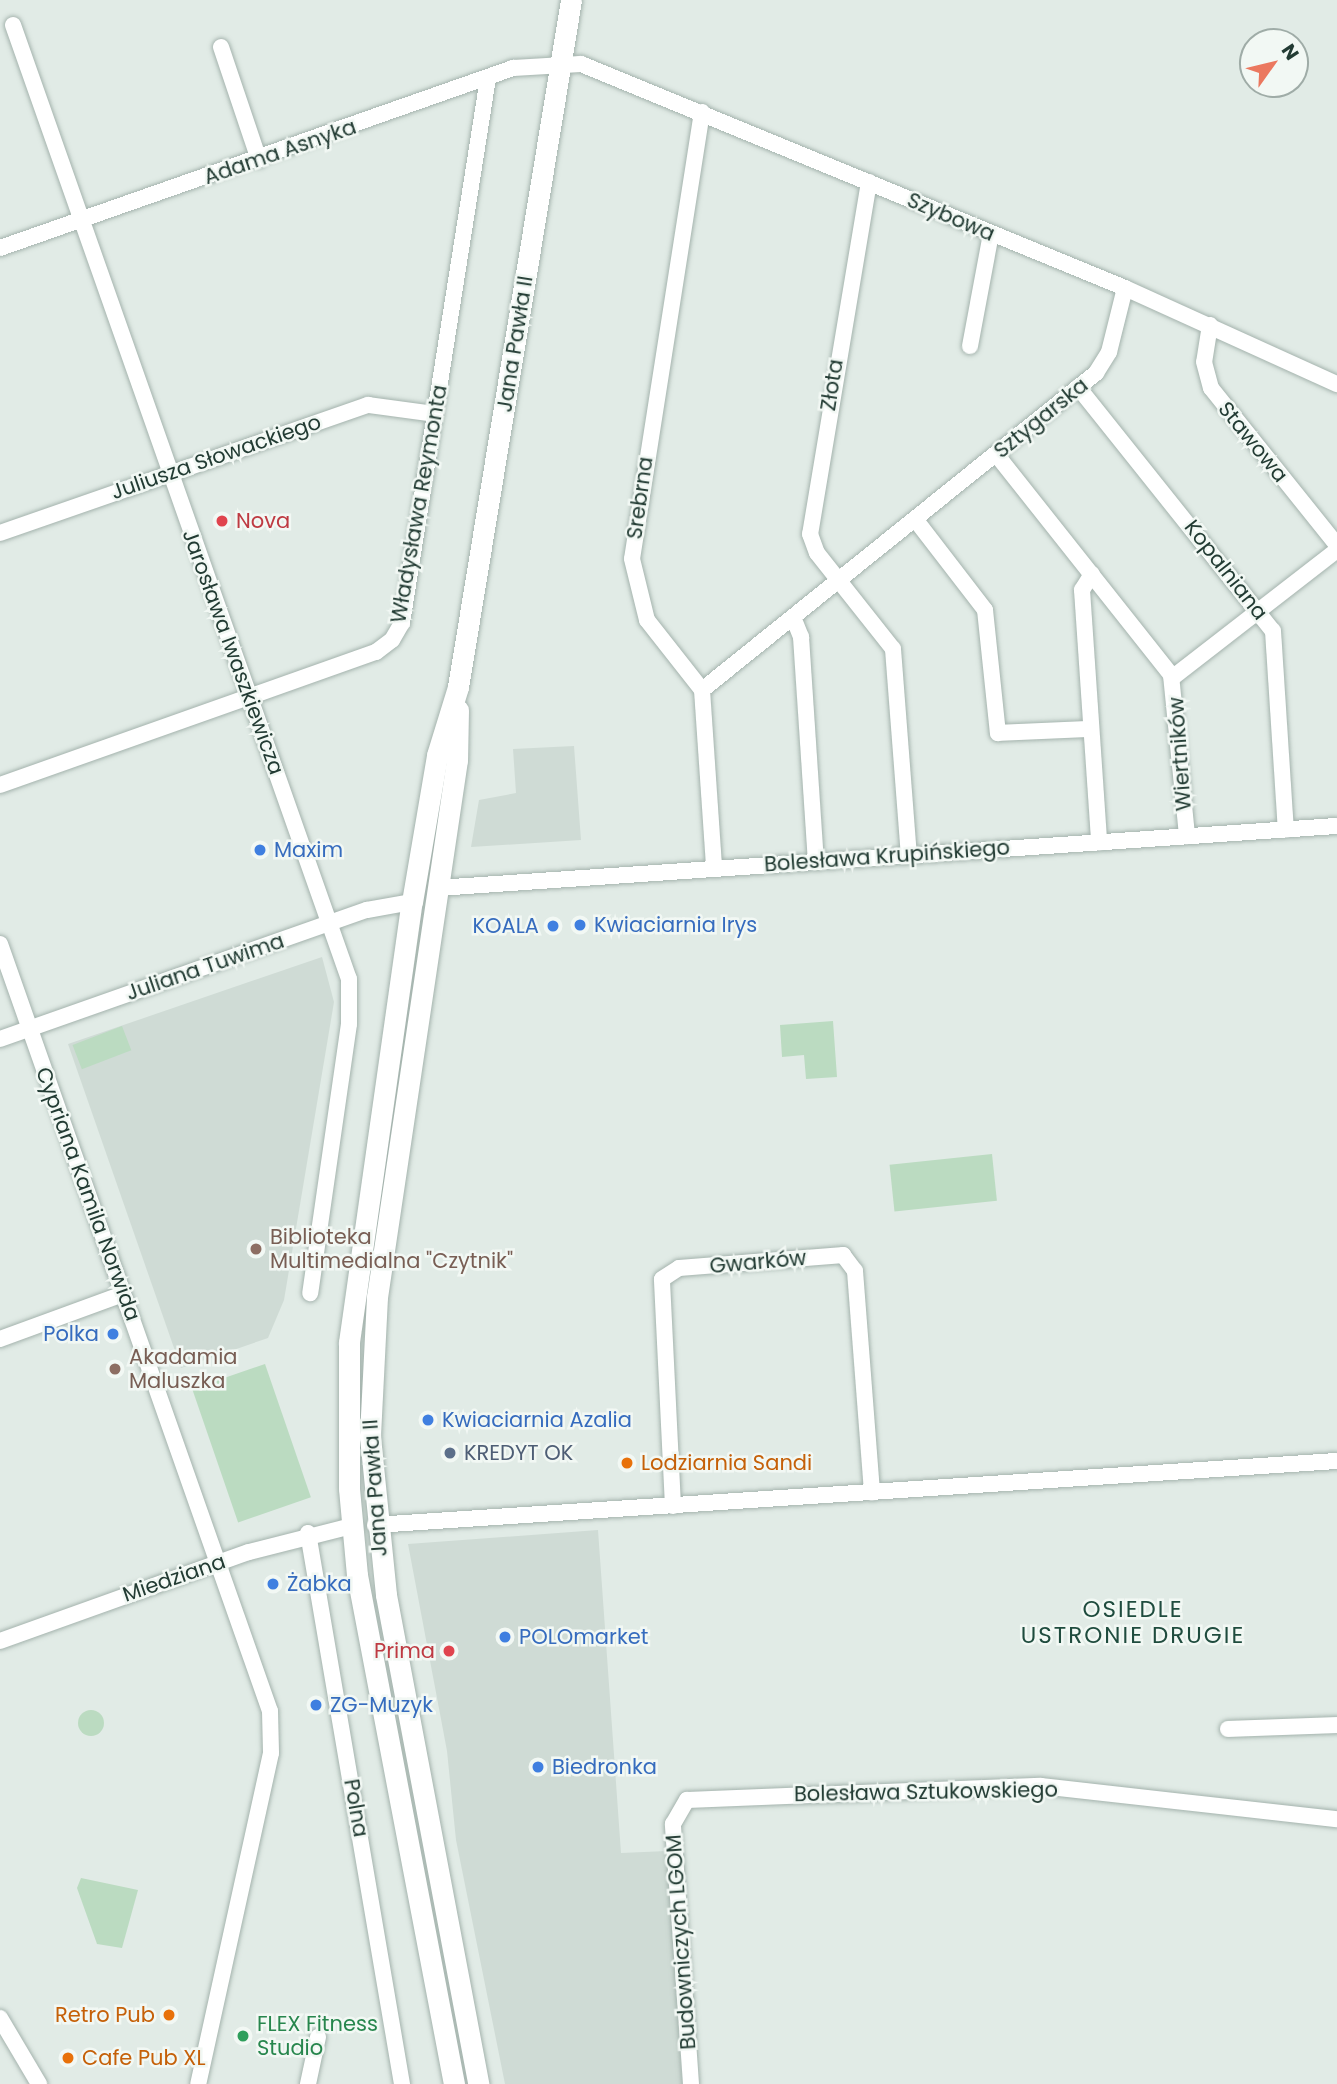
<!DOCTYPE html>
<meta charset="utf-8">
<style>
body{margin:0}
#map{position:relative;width:1337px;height:2084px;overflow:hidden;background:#e1ebe6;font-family:Poppins,sans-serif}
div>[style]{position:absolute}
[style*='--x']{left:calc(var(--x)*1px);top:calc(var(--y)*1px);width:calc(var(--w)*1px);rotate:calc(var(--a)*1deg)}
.built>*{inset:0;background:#cfdbd5}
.green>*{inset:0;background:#bbdbc1;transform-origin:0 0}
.round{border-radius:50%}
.roads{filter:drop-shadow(0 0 2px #a4b3ad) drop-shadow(0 0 2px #a4b3ad)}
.street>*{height:16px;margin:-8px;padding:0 8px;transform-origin:8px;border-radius:8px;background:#fff}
.secondary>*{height:21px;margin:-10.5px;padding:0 10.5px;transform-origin:10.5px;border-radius:10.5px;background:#fff}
.dots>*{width:19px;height:19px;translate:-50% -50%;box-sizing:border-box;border:4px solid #f2f8f4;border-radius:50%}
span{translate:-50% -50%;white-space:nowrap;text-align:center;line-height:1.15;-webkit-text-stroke:5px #f2f8f4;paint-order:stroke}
.street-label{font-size:21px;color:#223b33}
.health-label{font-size:21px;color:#be3a42}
.left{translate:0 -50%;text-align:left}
.right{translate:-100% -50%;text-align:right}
.shop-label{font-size:21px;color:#366cbe}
.education-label{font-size:21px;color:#785e54}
.service-label{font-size:21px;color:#4e5e75}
.food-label{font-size:21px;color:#c56008}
.leisure-label{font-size:21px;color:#27864d}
.neighbourhood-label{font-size:23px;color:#1f4c3e;letter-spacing:2px}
.north{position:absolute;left:1239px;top:28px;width:70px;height:70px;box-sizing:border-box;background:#f2f8f4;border:2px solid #9faca7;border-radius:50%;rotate:56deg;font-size:19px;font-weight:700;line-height:28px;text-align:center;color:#223b33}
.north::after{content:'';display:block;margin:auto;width:24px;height:32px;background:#eb785f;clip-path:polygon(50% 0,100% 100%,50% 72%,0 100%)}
</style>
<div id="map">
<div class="built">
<div style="clip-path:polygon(574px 746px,581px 840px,471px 847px,479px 800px,516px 793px,513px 749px)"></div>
<div style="clip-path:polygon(322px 957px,334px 1002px,284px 1300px,268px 1338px,181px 1368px,68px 1044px)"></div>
<div style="clip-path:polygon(598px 1530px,621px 1853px,667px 1851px,682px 2084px,505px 2084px,456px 1840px,447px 1751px,408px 1544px)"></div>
</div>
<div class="green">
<div style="clip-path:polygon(833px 1021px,837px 1077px,806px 1079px,804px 1055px,782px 1057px,780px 1025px)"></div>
<div style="left:122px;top:1026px;width:26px;height:53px;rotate:69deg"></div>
<div style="left:992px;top:1154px;width:47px;height:103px;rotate:84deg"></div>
<div style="left:265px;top:1364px;width:141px;height:77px;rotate:71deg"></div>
<div class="round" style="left:78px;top:1710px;width:26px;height:26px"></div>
<div style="clip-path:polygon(81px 1878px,138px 1890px,122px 1948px,97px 1944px,77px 1888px)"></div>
</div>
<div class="roads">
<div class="street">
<div style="--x:13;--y:25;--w:1011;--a:70.6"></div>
<div style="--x:349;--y:979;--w:45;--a:90"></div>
<div style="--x:349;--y:1024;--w:272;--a:98.2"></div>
<div style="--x:221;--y:47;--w:119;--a:71.4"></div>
<div style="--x:702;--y:112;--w:452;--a:98.9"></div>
<div style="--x:632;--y:559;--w:63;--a:76.2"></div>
<div style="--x:647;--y:620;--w:89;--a:51.8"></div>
<div style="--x:702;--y:690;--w:177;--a:86.1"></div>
<div style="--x:869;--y:182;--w:357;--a:99.5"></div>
<div style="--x:810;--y:534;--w:20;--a:70"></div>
<div style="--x:817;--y:553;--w:122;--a:51.6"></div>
<div style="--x:893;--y:649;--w:207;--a:85.6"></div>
<div style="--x:0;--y:248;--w:544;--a:-19.33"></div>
<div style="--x:513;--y:68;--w:68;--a:-3.4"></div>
<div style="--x:581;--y:64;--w:588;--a:22.38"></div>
<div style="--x:1125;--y:288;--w:233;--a:24.4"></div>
<div style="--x:1210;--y:325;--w:37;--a:99"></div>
<div style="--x:1204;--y:362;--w:27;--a:75"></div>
<div style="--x:1211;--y:388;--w:201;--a:51.3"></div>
<div style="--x:970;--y:346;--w:114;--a:-79.4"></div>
<div style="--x:1078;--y:387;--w:312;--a:51.4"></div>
<div style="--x:1273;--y:631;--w:199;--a:86.3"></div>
<div style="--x:996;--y:454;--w:282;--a:51.6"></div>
<div style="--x:1171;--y:675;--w:162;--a:84.3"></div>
<div style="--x:915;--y:519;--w:115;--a:52.4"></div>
<div style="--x:985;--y:610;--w:124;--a:84"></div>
<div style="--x:998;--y:733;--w:93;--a:-2.5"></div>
<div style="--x:0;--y:533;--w:390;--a:-19.2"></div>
<div style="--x:368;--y:405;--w:68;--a:7.7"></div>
<div style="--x:1092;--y:574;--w:19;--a:122"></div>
<div style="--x:1082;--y:590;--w:253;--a:86.1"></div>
<div style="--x:793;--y:617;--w:22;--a:68"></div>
<div style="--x:801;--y:637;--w:225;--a:86.2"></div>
<div style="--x:1172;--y:678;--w:209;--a:-37.8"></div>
<div style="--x:702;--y:690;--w:506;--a:-38.82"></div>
<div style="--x:1096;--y:373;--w:25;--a:-58"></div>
<div style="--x:1109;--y:352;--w:66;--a:-76"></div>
<div style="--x:0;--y:785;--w:399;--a:-19.5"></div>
<div style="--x:376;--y:652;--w:20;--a:-37"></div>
<div style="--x:392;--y:640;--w:20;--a:-60"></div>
<div style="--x:402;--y:623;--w:552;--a:-81.03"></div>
<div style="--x:438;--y:888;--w:901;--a:-3.95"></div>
<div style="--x:0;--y:944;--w:813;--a:70.61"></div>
<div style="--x:270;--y:1711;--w:42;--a:88.6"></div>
<div style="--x:271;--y:1753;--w:339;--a:102.4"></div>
<div style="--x:0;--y:1039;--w:389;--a:-19.4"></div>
<div style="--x:367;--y:910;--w:46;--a:-10.1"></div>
<div style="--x:0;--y:1339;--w:131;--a:-20.1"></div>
<div style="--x:673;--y:1506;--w:227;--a:-92.8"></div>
<div style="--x:662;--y:1279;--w:20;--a:-33"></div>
<div style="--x:679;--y:1268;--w:165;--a:-4.5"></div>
<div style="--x:843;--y:1255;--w:20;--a:53"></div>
<div style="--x:855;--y:1271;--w:222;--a:85.6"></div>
<div style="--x:375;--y:1525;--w:964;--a:-3.81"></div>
<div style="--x:308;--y:1533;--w:559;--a:80.32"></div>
<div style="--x:0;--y:1641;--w:264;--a:-19.7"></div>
<div style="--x:249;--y:1552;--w:106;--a:-14.2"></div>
<div style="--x:1228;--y:1729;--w:109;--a:-2.1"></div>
<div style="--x:0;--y:2018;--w:77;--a:59.4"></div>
<div style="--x:308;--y:2084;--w:48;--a:-78"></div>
<div style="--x:691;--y:2084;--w:261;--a:-94"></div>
<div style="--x:673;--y:1824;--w:28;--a:-60"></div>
<div style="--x:687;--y:1800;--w:354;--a:-2.3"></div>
<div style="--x:1041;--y:1786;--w:298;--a:6.4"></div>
</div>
<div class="secondary">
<div style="--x:458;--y:710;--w:50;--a:91.1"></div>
<div style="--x:457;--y:760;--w:543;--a:98.47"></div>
<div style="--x:377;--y:1297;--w:140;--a:92.9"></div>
<div style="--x:370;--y:1437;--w:159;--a:84.2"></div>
<div style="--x:386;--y:1595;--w:498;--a:79.3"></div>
<div style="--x:454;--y:2084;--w:518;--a:-100.79"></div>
<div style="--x:357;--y:1575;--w:87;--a:-95.3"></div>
<div style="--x:349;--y:1488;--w:146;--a:-90"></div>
<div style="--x:349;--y:1342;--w:444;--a:-81.9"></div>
<div style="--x:412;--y:902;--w:149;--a:-80.3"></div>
<div style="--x:437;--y:755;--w:71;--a:-72.8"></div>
<div style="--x:458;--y:687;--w:696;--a:-80.66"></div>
</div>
</div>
<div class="dots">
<div style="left:222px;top:521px;background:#e0444e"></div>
<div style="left:260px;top:850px;background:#3f7fe0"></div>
<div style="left:580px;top:925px;background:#3f7fe0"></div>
<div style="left:553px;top:926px;background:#3f7fe0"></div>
<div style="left:256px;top:1249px;background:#8d6e63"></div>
<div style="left:113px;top:1334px;background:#3f7fe0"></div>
<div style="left:115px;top:1369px;background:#8d6e63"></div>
<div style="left:428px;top:1420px;background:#3f7fe0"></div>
<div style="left:450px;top:1453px;background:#5c6f8a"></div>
<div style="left:627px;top:1463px;background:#e8710a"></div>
<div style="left:273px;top:1584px;background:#3f7fe0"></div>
<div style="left:505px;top:1637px;background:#3f7fe0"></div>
<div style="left:449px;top:1651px;background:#e0444e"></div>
<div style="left:316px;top:1705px;background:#3f7fe0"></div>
<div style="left:538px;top:1767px;background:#3f7fe0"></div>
<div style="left:169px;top:2015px;background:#e8710a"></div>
<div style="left:243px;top:2036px;background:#2e9e5b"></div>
<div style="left:68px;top:2058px;background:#e8710a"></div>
</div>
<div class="street-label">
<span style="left:280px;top:152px;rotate:-19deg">Adama Asnyka</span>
<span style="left:951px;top:217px;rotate:23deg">Szybowa</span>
<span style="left:515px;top:344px;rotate:-81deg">Jana Pawła II</span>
<span style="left:832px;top:385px;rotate:-81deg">Złota</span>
<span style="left:1041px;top:418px;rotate:-39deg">Sztygarska</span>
<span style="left:1253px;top:442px;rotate:51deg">Stawowa</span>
<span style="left:216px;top:457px;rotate:-19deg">Juliusza Słowackiego</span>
<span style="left:640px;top:498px;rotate:-82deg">Srebrna</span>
<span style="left:419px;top:504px;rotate:-80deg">Władysława Reymonta</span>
<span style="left:1226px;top:570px;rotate:52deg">Kopalniana</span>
<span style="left:233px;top:652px;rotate:70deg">Jarosława Iwaszkiewicza</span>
<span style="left:1180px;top:754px;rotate:-94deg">Wiertników</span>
<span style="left:887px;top:856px;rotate:-4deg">Bolesława Krupińskiego</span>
<span style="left:205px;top:967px;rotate:-19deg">Juliana Tuwima</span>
<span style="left:88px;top:1194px;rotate:70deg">Cypriana Kamila Norwida</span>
<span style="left:758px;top:1262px;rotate:-5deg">Gwarków</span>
<span style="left:375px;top:1488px;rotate:-94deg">Jana Pawła II</span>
<span style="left:174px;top:1578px;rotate:-19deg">Miedziana</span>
<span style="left:926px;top:1792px;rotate:-1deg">Bolesława Sztukowskiego</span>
<span style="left:356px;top:1808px;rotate:80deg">Polna</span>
<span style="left:681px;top:1942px;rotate:-94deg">Budowniczych LGOM</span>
</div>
<div class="health-label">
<span class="left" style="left:236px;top:521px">Nova</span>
<span class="right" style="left:435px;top:1651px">Prima</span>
</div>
<div class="shop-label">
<span class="left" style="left:274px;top:850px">Maxim</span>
<span class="left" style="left:594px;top:925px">Kwiaciarnia Irys</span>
<span class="right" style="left:539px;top:926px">KOALA</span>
<span class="right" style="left:99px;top:1334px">Polka</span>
<span class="left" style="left:442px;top:1420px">Kwiaciarnia Azalia</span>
<span class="left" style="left:287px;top:1584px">Żabka</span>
<span class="left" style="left:519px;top:1637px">POLOmarket</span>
<span class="left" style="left:330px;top:1705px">ZG-Muzyk</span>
<span class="left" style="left:552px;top:1767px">Biedronka</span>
</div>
<div class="education-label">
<span class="left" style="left:270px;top:1249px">Biblioteka<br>Multimedialna "Czytnik"</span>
<span class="left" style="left:129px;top:1369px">Akadamia<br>Maluszka</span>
</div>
<div class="service-label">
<span class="left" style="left:464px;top:1453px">KREDYT OK</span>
</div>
<div class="food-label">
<span class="left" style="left:641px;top:1463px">Lodziarnia Sandi</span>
<span class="right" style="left:155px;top:2015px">Retro Pub</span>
<span class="left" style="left:82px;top:2058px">Cafe Pub XL</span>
</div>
<div class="leisure-label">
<span class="left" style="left:257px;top:2036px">FLEX Fitness<br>Studio</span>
</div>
<div class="neighbourhood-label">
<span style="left:1133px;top:1622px">OSIEDLE<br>USTRONIE DRUGIE</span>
</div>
<div class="north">N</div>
</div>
